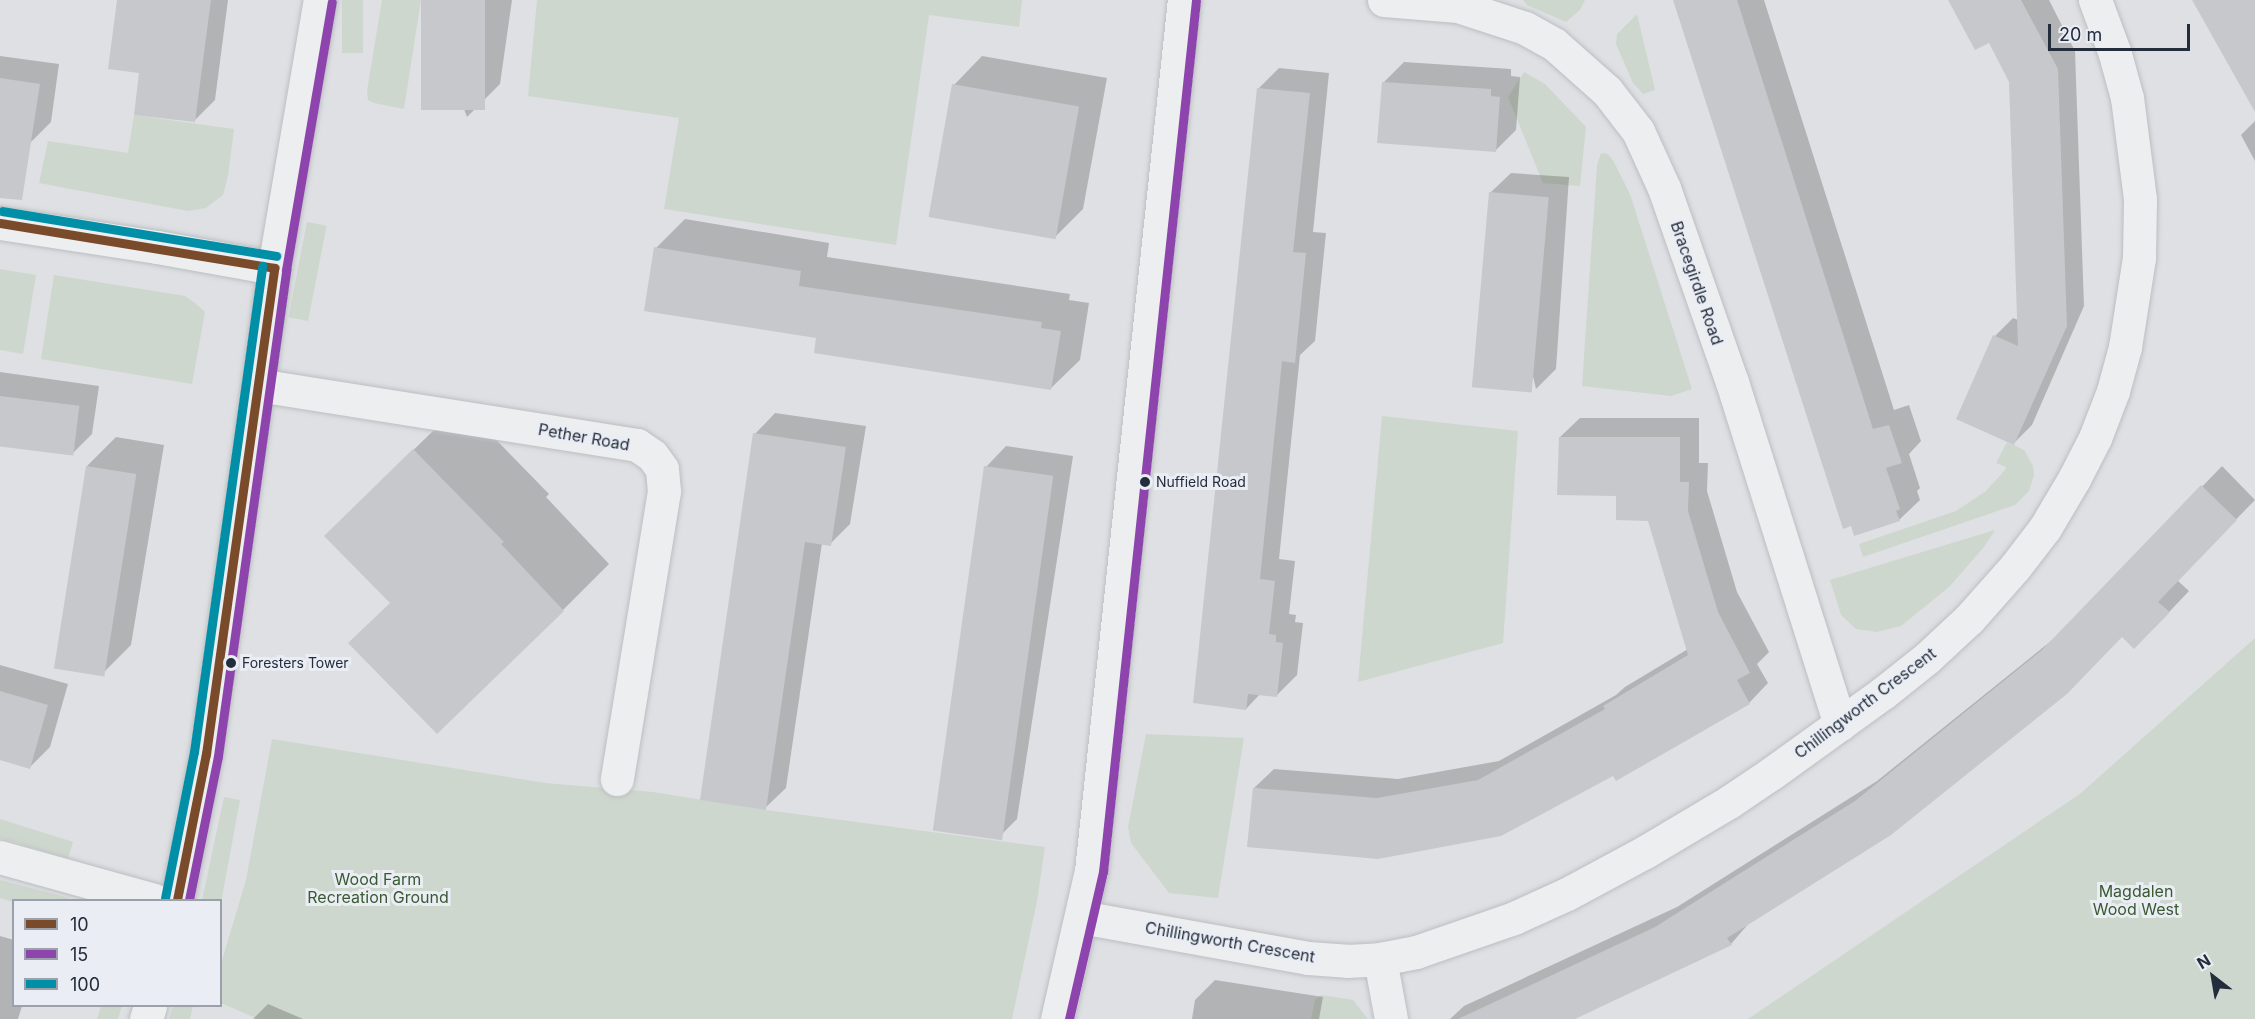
<!DOCTYPE html>
<style>
body{margin:0}
#map{position:relative;width:2255px;height:1019px;overflow:hidden;background:#dee0e3;font-family:Inter,sans-serif}
div>[style]{position:absolute}
[style*='--x']{left:calc(var(--x)*1px);top:calc(var(--y)*1px);width:calc(var(--w)*1px);rotate:calc(var(--a)*1deg)}
.green>*{inset:0;background:#ced7cd;transform-origin:0 0}
.shadow>*{inset:0;background:#0003}
.building>*{inset:0;background:#c6c8cb;transform-origin:0 0}
.roads{filter:drop-shadow(0 0 2px #bcbec1) drop-shadow(0 0 2px #bcbec1)}
.street>*{height:33px;margin:-16.5px;padding:0 16.5px;transform-origin:16.5px;border-radius:16.5px;background:#eceef0}
.bus-1>*{height:9px;margin:-4.5px;padding:0 4.5px;transform-origin:4.5px;border-radius:4.5px;background:#7a4b2a}
.bus-2>*{height:9px;margin:-4.5px;padding:0 4.5px;transform-origin:4.5px;border-radius:4.5px;background:#8e44ad}
.bus-3>*{height:9px;margin:-4.5px;padding:0 4.5px;transform-origin:4.5px;border-radius:4.5px;background:#008fa7}
.dots>*{width:16px;height:16px;translate:-50% -50%;box-sizing:border-box;border:3px solid #eaeef4;border-radius:50%}
span{translate:-50% -50%;white-space:nowrap;text-align:center;line-height:1.15;-webkit-text-stroke:6px #eaeef4;paint-order:stroke}
.bus-label{font-size:14px;color:#242d3c}
.left{translate:0 -50%;text-align:left}
.street-label{font-size:16px;color:#242d3c}
.park-label{font-size:16px;color:#395931}
.legend{position:absolute;left:12px;top:899px;width:210px;height:108px;box-sizing:border-box;background:#eaeef4;border:2px solid #9ba1aa;margin:0;padding:8px 10px;list-style:none;font-size:18px;color:#242d3c}
.legend li{display:flex;align-items:center;gap:12px;height:30px}
.legend b{width:30px;border:2px solid #9ba1aa}
.north{position:absolute;left:2183px;top:947px;width:60px;height:60px;-webkit-text-stroke:4px #eaeef4;paint-order:stroke;rotate:329deg;font-size:16px;font-weight:700;line-height:24px;text-align:center;color:#242d3c}
.north::after{content:'';display:block;margin:auto;width:21px;height:27px;background:#242d3c;clip-path:polygon(50% 0,100% 100%,50% 72%,0 100%)}
.scale{position:absolute;left:2048px;top:24px;width:142px;height:27px;box-sizing:border-box;border:3px solid #242d3c;border-top:0;padding-left:8px;font-size:18px;line-height:21px;white-space:nowrap;color:#242d3c;-webkit-text-stroke:4px #eaeef4;paint-order:stroke}
</style>
<div id="map">
<div class="green">
<div style="left:342px;top:0;width:21px;height:53px"></div>
<div style="clip-path:polygon(382px 0,421px 0,404px 109px,374px 103px,368px 100px,367px 91px)"></div>
<div style="clip-path:polygon(537px 0,1022px 0,1019px 27px,929px 15px,896px 245px,664px 209px,679px 118px,528px 96px)"></div>
<div style="clip-path:polygon(1523px 0,1585px 0,1580px 10px,1566px 22px,1527px 5px)"></div>
<div style="clip-path:polygon(1637px 14px,1655px 90px,1643px 94px,1633px 83px,1616px 44px,1617px 34px)"></div>
<div style="clip-path:polygon(1524px 72px,1545px 84px,1586px 127px,1580px 186px,1543px 183px,1508px 97px)"></div>
<div style="clip-path:polygon(134px 115px,234px 129px,228px 176px,223px 195px,206px 208px,188px 211px,39px 183px,48px 141px,128px 153px)"></div>
<div style="clip-path:polygon(1601px 153px,1608px 154px,1614px 162px,1630px 194px,1692px 389px,1671px 396px,1582px 386px,1597px 165px)"></div>
<div style="left:307px;top:222px;width:20px;height:97px;rotate:11deg"></div>
<div style="clip-path:polygon(0 269px,36px 275px,23px 354px,0 350px)"></div>
<div style="clip-path:polygon(54px 275px,185px 296px,195px 303px,205px 312px,192px 384px,41px 359px)"></div>
<div style="clip-path:polygon(1382px 416px,1518px 431px,1503px 643px,1358px 682px)"></div>
<div style="clip-path:polygon(2007px 442px,2024px 450px,2033px 466px,2034px 475px,2029px 491px,2015px 505px,1863px 557px,1859px 544px,1956px 511px,1986px 491px,2005px 470px,2006px 467px,1996px 463px)"></div>
<div style="clip-path:polygon(1995px 530px,1984px 547px,1949px 587px,1901px 626px,1877px 632px,1856px 629px,1841px 615px,1830px 580px)"></div>
<div style="clip-path:polygon(2255px 638px,2255px 1019px,1748px 1019px,2081px 793px)"></div>
<div style="clip-path:polygon(1146px 734px,1244px 738px,1218px 898px,1169px 893px,1131px 843px,1128px 827px)"></div>
<div style="clip-path:polygon(272px 739px,545px 783px,653px 792px,766px 810px,1045px 847px,1037px 901px,1012px 1019px,258px 1019px,221px 1003px,220px 967px,246px 880px)"></div>
<div style="clip-path:polygon(224px 797px,240px 800px,221px 903px,202px 900px)"></div>
<div style="clip-path:polygon(0 819px,73px 842px,68px 858px,0 838px)"></div>
<div style="clip-path:polygon(0 880px,69px 898px,68px 900px,13px 902px,0 898px)"></div>
<div style="clip-path:polygon(1321px 995px,1353px 1000px,1368px 1019px,1311px 1019px,1315px 1000px)"></div>
<div style="clip-path:polygon(101px 1006px,122px 1006px,118px 1019px,97px 1019px)"></div>
<div style="clip-path:polygon(173px 1006px,193px 1006px,190px 1019px,169px 1019px)"></div>
</div>
<div class="shadow">
<div style="clip-path:polygon(118px 0,228px 0,215px 100px,194px 121px,141px 72px)"></div>
<div style="clip-path:polygon(422px 0,512px 0,500px 84px,467px 117px)"></div>
<div style="clip-path:polygon(1674px 0,1764px 0,1894px 410px,1909px 405px,1921px 441px,1909px 454px,1920px 488px,1917px 491px,1920px 500px,1899px 520px)"></div>
<div style="clip-path:polygon(1950px 0,2049px 0,2075px 51px,2084px 306px,2032px 425px,2014px 443px,1995px 336px,2013px 318px,2018px 320px,2010px 82px,1989px 41px)"></div>
<div style="clip-path:polygon(0 56px,59px 64px,51px 122px,30px 143px,0 138px)"></div>
<div style="clip-path:polygon(982px 56px,1107px 78px,1083px 209px,1054px 238px,954px 85px)"></div>
<div style="clip-path:polygon(1404px 62px,1511px 69px,1511px 76px,1520px 77px,1516px 130px,1496px 150px,1383px 83px)"></div>
<div style="clip-path:polygon(1279px 68px,1329px 73px,1313px 232px,1326px 233px,1315px 341px,1300px 355px,1279px 559px,1295px 561px,1289px 614px,1296px 615px,1295px 622px,1303px 623px,1297px 675px,1276px 696px,1260px 694px,1246px 709px,1259px 88px)"></div>
<div style="clip-path:polygon(2255px 121px,2255px 161px,2241px 135px)"></div>
<div style="clip-path:polygon(1511px 173px,1569px 177px,1556px 369px,1536px 389px,1490px 193px)"></div>
<div style="clip-path:polygon(685px 219px,829px 243px,827px 257px,1070px 294px,1069px 300px,1089px 303px,1080px 360px,1051px 388px,818px 337px,656px 248px)"></div>
<div style="clip-path:polygon(0 372px,99px 386px,92px 434px,71px 455px,0 445px)"></div>
<div style="clip-path:polygon(461px 404px,549px 494px,546px 497px,609px 564px,563px 610px,391px 602px,373px 489px)"></div>
<div style="clip-path:polygon(775px 413px,866px 426px,850px 524px,830px 544px,822px 543px,786px 788px,765px 808px,755px 434px)"></div>
<div style="clip-path:polygon(1580px 418px,1699px 418px,1699px 463px,1708px 463px,1707px 491px,1737px 592px,1769px 652px,1757px 664px,1768px 683px,1749px 703px,1500px 834px,1254px 788px,1274px 769px,1398px 779px,1499px 761px,1616px 695px,1625px 687px,1688px 649px,1649px 520px,1618px 495px,1560px 437px)"></div>
<div style="clip-path:polygon(116px 437px,164px 445px,131px 645px,102px 674px,87px 466px)"></div>
<div style="clip-path:polygon(1006px 446px,1073px 456px,1017px 819px,997px 839px,986px 467px)"></div>
<div style="clip-path:polygon(2222px 466px,2255px 500px,2177px 580px,2189px 591px,2155px 627px,2122px 635px,1750px 922px,1731px 944px,1571px 1019px,1450px 1019px,1464px 1006px,1677px 907px,1877px 781px,2061px 633px)"></div>
<div style="clip-path:polygon(0 665px,68px 684px,50px 747px,30px 767px,0 758px)"></div>
<div style="clip-path:polygon(0 936px,14px 940px,14px 1006px,22px 1006px,18px 1019px,0 1019px)"></div>
<div style="clip-path:polygon(1215px 980px,1323px 997px,1319px 1019px,1192px 1019px,1195px 1000px)"></div>
<div style="clip-path:polygon(268px 1004px,303px 1019px,253px 1019px)"></div>
</div>
<div class="building">
<div style="clip-path:polygon(117px 0,211px 0,195px 122px,134px 115px,139px 73px,108px 69px)"></div>
<div style="left:421px;top:0;width:64px;height:110px"></div>
<div style="clip-path:polygon(1673px 0,1737px 0,1873px 429px,1889px 425px,1902px 463px,1886px 468px,1900px 509px,1896px 511px,1900px 521px,1854px 536px,1851px 526px,1843px 529px)"></div>
<div style="clip-path:polygon(1948px 0,2021px 0,2058px 69px,2067px 326px,2014px 445px,1956px 419px,1993px 335px,2018px 346px,2009px 82px,1989px 43px,1975px 50px)"></div>
<div style="clip-path:polygon(2192px 0,2255px 0,2255px 112px)"></div>
<div style="clip-path:polygon(0 78px,40px 84px,22px 200px,0 198px)"></div>
<div style="clip-path:polygon(1382px 82px,1491px 89px,1491px 96px,1500px 97px,1496px 152px,1377px 143px)"></div>
<div style="left:952px;top:84px;width:129px;height:135px;rotate:10deg"></div>
<div style="clip-path:polygon(1257px 88px,1310px 93px,1293px 252px,1306px 253px,1295px 363px,1282px 361px,1260px 579px,1275px 581px,1269px 634px,1276px 635px,1276px 642px,1283px 643px,1277px 697px,1248px 694px,1246px 710px,1193px 703px)"></div>
<div style="left:1489px;top:192px;width:60px;height:196px;rotate:5deg"></div>
<div style="clip-path:polygon(654px 247px,801px 271px,799px 286px,1042px 322px,1041px 328px,1061px 331px,1051px 390px,814px 353px,816px 338px,644px 311px)"></div>
<div style="left:0;top:396px;width:80px;height:50px;rotate:7deg"></div>
<div style="clip-path:polygon(753px 433px,846px 447px,831px 546px,805px 542px,766px 810px,700px 800px)"></div>
<div style="clip-path:polygon(1559px 437px,1680px 437px,1680px 482px,1689px 482px,1688px 511px,1718px 612px,1750px 673px,1737px 680px,1750px 704px,1616px 781px,1613px 776px,1501px 836px,1378px 859px,1247px 847px,1253px 788px,1377px 798px,1478px 780px,1605px 709px,1603px 706px,1688px 655px,1648px 521px,1616px 520px,1616px 496px,1557px 495px)"></div>
<div style="clip-path:polygon(413px 449px,504px 542px,501px 544px,564px 611px,437px 734px,348px 643px,390px 603px,324px 536px)"></div>
<div style="left:86px;top:466px;width:51px;height:205px;rotate:9deg"></div>
<div style="left:984px;top:466px;width:70px;height:368px;rotate:8deg"></div>
<div style="clip-path:polygon(2201px 485px,2237px 520px,2158px 602px,2170px 612px,2134px 649px,2122px 637px,2067px 694px,1891px 835px,1727px 938px,1732px 945px,1575px 1019px,1458px 1019px,1655px 927px,1855px 801px,2042px 650px)"></div>
<div style="clip-path:polygon(0 691px,48px 705px,30px 769px,0 760px)"></div>
</div>
<div class="roads">
<div class="street">
<div style="--x:1384;--y:0;--w:74;--a:4.6"></div>
<div style="--x:1458;--y:6;--w:71;--a:18.2"></div>
<div style="--x:1525;--y:28;--w:33;--a:29"></div>
<div style="--x:1554;--y:44;--w:71;--a:41.6"></div>
<div style="--x:1607;--y:91;--w:51;--a:52.2"></div>
<div style="--x:1638;--y:131;--w:63;--a:65.5"></div>
<div style="--x:1664;--y:188;--w:206;--a:70.7"></div>
<div style="--x:1732;--y:382;--w:359;--a:72.5"></div>
<div style="--x:0;--y:223;--w:159;--a:8.7"></div>
<div style="--x:157;--y:247;--w:119;--a:10.2"></div>
<div style="--x:258;--y:385;--w:384;--a:9"></div>
<div style="--x:637;--y:445;--w:18;--a:34"></div>
<div style="--x:652;--y:455;--w:17;--a:54"></div>
<div style="--x:662;--y:469;--w:22;--a:85"></div>
<div style="--x:664;--y:491;--w:292;--a:99.3"></div>
<div style="--x:0;--y:857;--w:160;--a:15.6"></div>
<div style="--x:177;--y:900;--w:149;--a:-78.8"></div>
<div style="--x:206;--y:754;--w:491;--a:-82"></div>
<div style="--x:274;--y:268;--w:272;--a:-80.3"></div>
<div style="--x:1081;--y:917;--w:231;--a:10.2"></div>
<div style="--x:1308;--y:958;--w:39;--a:4"></div>
<div style="--x:1347;--y:961;--w:33;--a:-3"></div>
<div style="--x:1380;--y:959;--w:37;--a:-11"></div>
<div style="--x:1416;--y:952;--w:104;--a:-19.1"></div>
<div style="--x:1514;--y:918;--w:58;--a:-24.4"></div>
<div style="--x:1567;--y:894;--w:89;--a:-28.3"></div>
<div style="--x:1645;--y:852;--w:98;--a:-30.8"></div>
<div style="--x:1729;--y:802;--w:52;--a:-34"></div>
<div style="--x:1772;--y:773;--w:137;--a:-35.8"></div>
<div style="--x:1883;--y:693;--w:56;--a:-38.5"></div>
<div style="--x:1927;--y:658;--w:57;--a:-42.9"></div>
<div style="--x:1969;--y:619;--w:69;--a:-48.5"></div>
<div style="--x:2015;--y:567;--w:49;--a:-52.4"></div>
<div style="--x:2045;--y:528;--w:57;--a:-59.4"></div>
<div style="--x:2074;--y:479;--w:46;--a:-62.9"></div>
<div style="--x:2095;--y:438;--w:50;--a:-69"></div>
<div style="--x:2113;--y:391;--w:46;--a:-74.7"></div>
<div style="--x:2125;--y:347;--w:90;--a:-81.1"></div>
<div style="--x:2139;--y:258;--w:59;--a:-89"></div>
<div style="--x:2140;--y:199;--w:102;--a:-97.3"></div>
<div style="--x:2127;--y:98;--w:46;--a:-105.3"></div>
<div style="--x:2115;--y:54;--w:58;--a:-110.3"></div>
<div style="--x:1380;--y:959;--w:61;--a:79.6"></div>
<div style="--x:146;--y:1019;--w:14;--a:-73"></div>
<div style="--x:1057;--y:1019;--w:152;--a:-77.1"></div>
<div style="--x:1091;--y:871;--w:876;--a:-83.91"></div>
</div>
</div>
<div class="bus-1">
<div style="--x:0;--y:223;--w:278;--a:9.3"></div>
<div style="--x:177;--y:900;--w:149;--a:-78.8"></div>
<div style="--x:206;--y:754;--w:491;--a:-82"></div>
</div>
<div class="bus-2">
<div style="--x:189;--y:900;--w:147;--a:-78.6"></div>
<div style="--x:218;--y:756;--w:491;--a:-82"></div>
<div style="--x:286;--y:270;--w:272;--a:-80.3"></div>
<div style="--x:1069;--y:1019;--w:151;--a:-77"></div>
<div style="--x:1103;--y:872;--w:876;--a:-83.91"></div>
</div>
<div class="bus-3">
<div style="--x:2;--y:211;--w:278;--a:9.3"></div>
<div style="--x:165;--y:898;--w:149;--a:-78.8"></div>
<div style="--x:194;--y:752;--w:491;--a:-82"></div>
</div>
<div class="dots">
<div style="left:1145px;top:482px;background:#242d3c"></div>
<div style="left:231px;top:663px;background:#242d3c"></div>
</div>
<div class="bus-label">
<span class="left" style="left:1156px;top:482px">Nuffield Road</span>
<span class="left" style="left:242px;top:663px">Foresters Tower</span>
</div>
<div class="street-label">
<span style="left:1697px;top:283px;rotate:71deg">Bracegirdle Road</span>
<span style="left:584px;top:437px;rotate:10deg">Pether Road</span>
<span style="left:1865px;top:703px;rotate:-37deg">Chillingworth Crescent</span>
<span style="left:1230px;top:942px;rotate:10deg">Chillingworth Crescent</span>
</div>
<div class="park-label">
<span style="left:378px;top:888px">Wood Farm<br>Recreation Ground</span>
<span style="left:2136px;top:900px">Magdalen<br>Wood West</span>
</div>
<ul class="legend">
<li><b style="height:8px;background:#7a4b2a"></b>10</li>
<li><b style="height:8px;background:#8e44ad"></b>15</li>
<li><b style="height:8px;background:#008fa7"></b>100</li>
</ul>
<div class="north">N</div>
<div class="scale">20 m</div>
</div>
